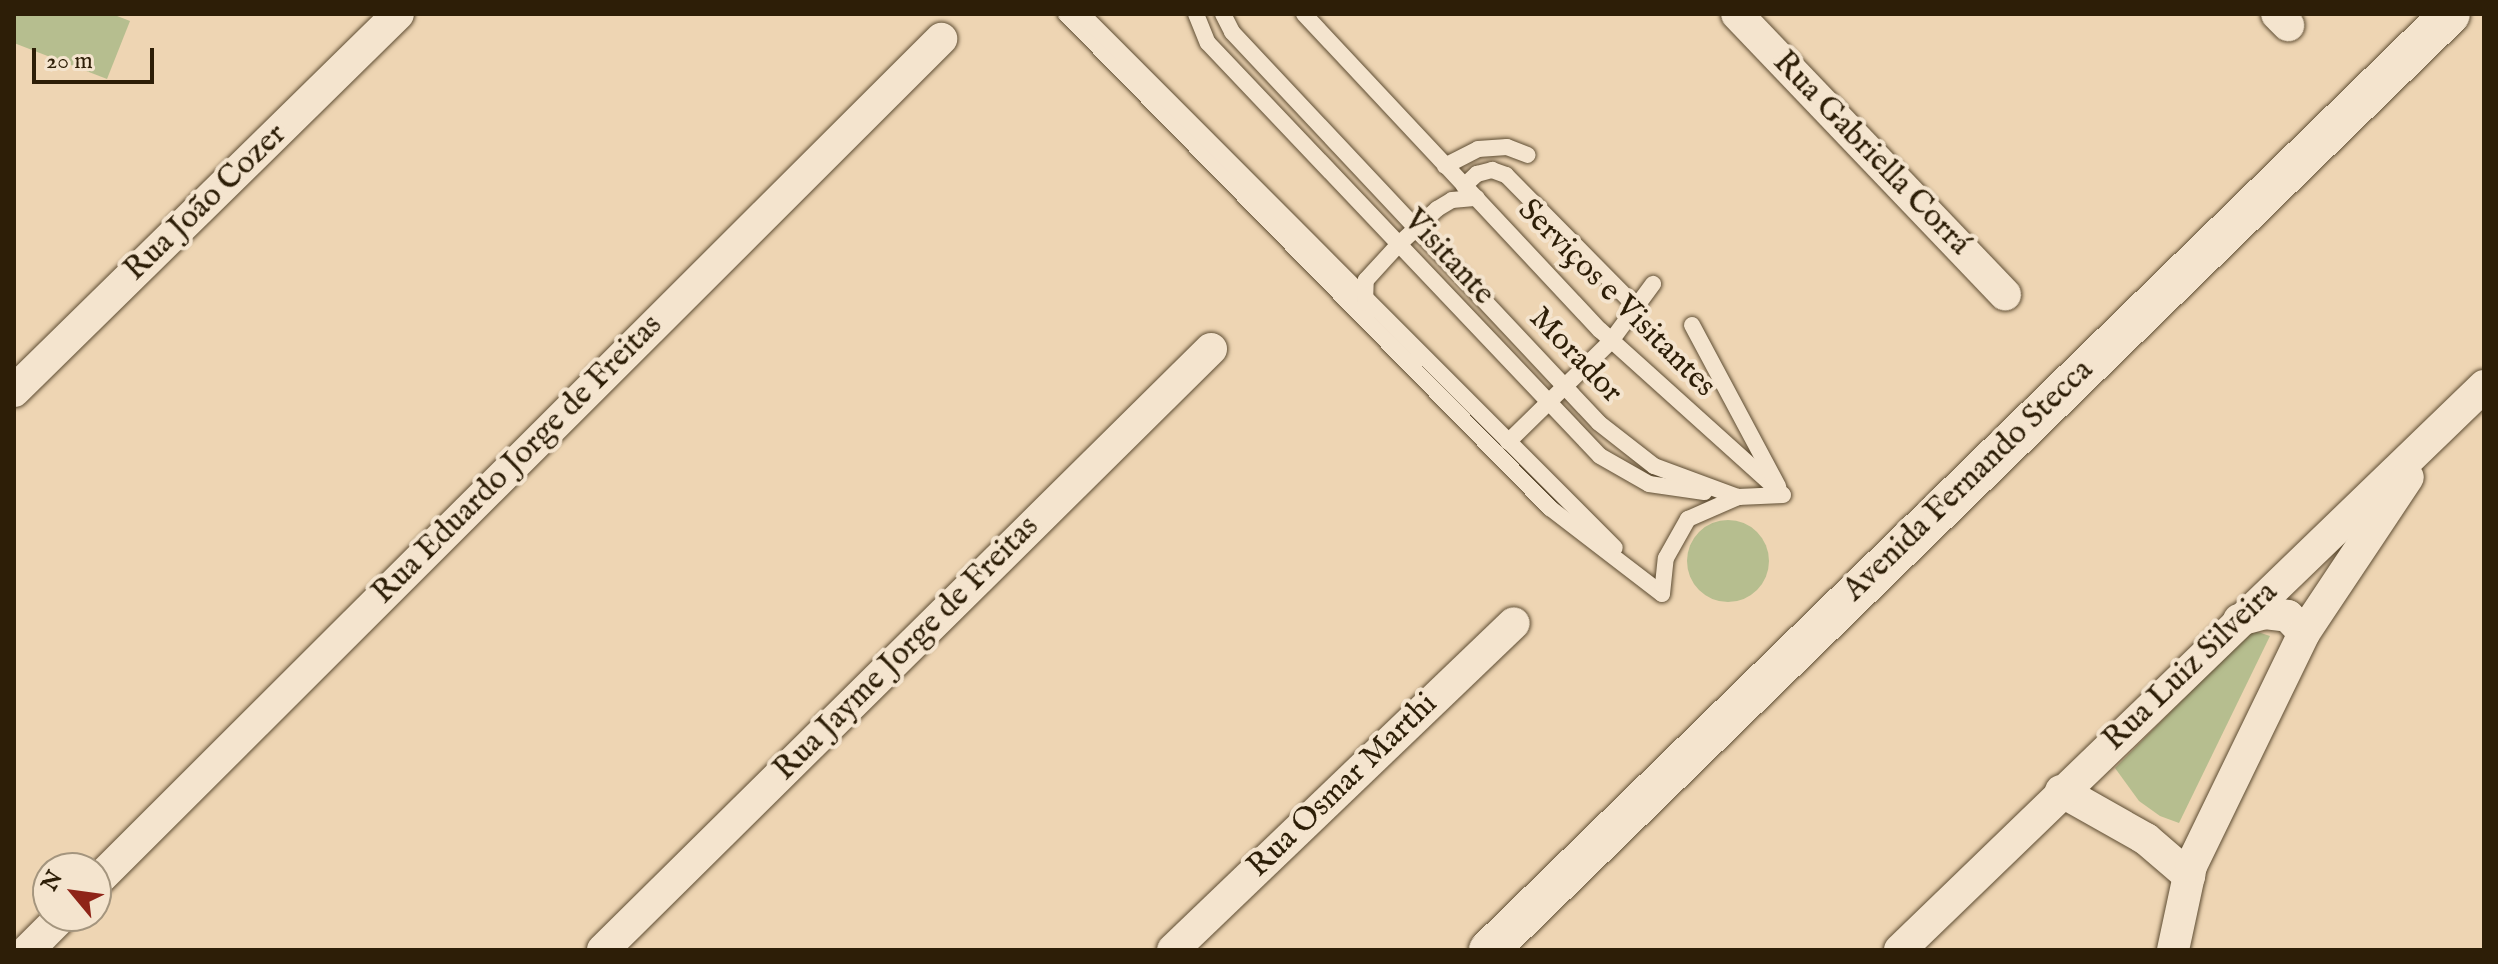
<!DOCTYPE html>
<meta charset="utf-8">
<style>
body{margin:0}
#map{position:relative;width:2498px;height:964px;overflow:hidden;background:#eed5b3;font-family:"IM FELL English",serif}
div>[style]{position:absolute}
[style*='--x']{left:calc(var(--x)*1px);top:calc(var(--y)*1px);width:calc(var(--w)*1px);rotate:calc(var(--a)*1deg)}
.green>*{inset:0;background:#b6be8f}
.round{border-radius:50%}
.roads{filter:drop-shadow(0 0 2px #5d4c32) drop-shadow(0 0 2px #5d4c32)}
.service>*{height:16px;margin:-8px;padding:0 8px;transform-origin:8px;border-radius:8px;background:#f4e4ce}
.minor>*{height:32px;margin:-16px;padding:0 16px;transform-origin:16px;border-radius:16px;background:#f4e4ce}
.tertiary>*{height:40px;margin:-20px;padding:0 20px;transform-origin:20px;border-radius:20px;background:#f4e4ce}
span{translate:-50% -50%;white-space:nowrap;text-align:center;line-height:1.15;-webkit-text-stroke:8px #f4e4ce;paint-order:stroke}
.street-label{font-size:32px;color:#2d1e07}
.frame{position:absolute;inset:0;border:16px solid #2d1e07;pointer-events:none}
.north{position:absolute;left:32px;top:852px;width:80px;height:80px;box-sizing:border-box;background:#f4e4ce;border:2px solid #a4957e;border-radius:50%;rotate:299deg;font-size:22px;font-weight:700;line-height:32px;text-align:center;color:#2d1e07}
.north::after{content:'';display:block;margin:auto;width:28px;height:36px;background:#8f2418;clip-path:polygon(50% 0,100% 100%,50% 72%,0 100%)}
.scale{position:absolute;left:32px;top:48px;width:122px;height:36px;box-sizing:border-box;border:4px solid #2d1e07;border-top:0;padding-left:10px;font-size:24px;line-height:28px;white-space:nowrap;color:#2d1e07;-webkit-text-stroke:6px #f4e4ce;paint-order:stroke}
</style>
<div id="map">
<div class="green">
<div style="clip-path:polygon(14px 14px,112px 14px,130px 21px,107px 79px,14px 43px)"></div>
<div class="round" style="left:1687px;top:520px;width:82px;height:82px"></div>
<div style="clip-path:polygon(2258px 632px,2270px 636px,2179px 823px,2160px 816px,2139px 801px,2115px 768px,2249px 633px)"></div>
</div>
<div class="roads">
<div class="service">
<div style="--x:1066;--y:14;--w:692;--a:45.59"></div>
<div style="--x:1550;--y:508;--w:141;--a:37.5"></div>
<div style="--x:1082;--y:14;--w:754;--a:45.05"></div>
<div style="--x:1196;--y:14;--w:31;--a:68"></div>
<div style="--x:1208;--y:43;--w:569;--a:46.49"></div>
<div style="--x:1600;--y:456;--w:56;--a:29.7"></div>
<div style="--x:1649;--y:484;--w:56;--a:8.3"></div>
<div style="--x:1223;--y:14;--w:20;--a:63"></div>
<div style="--x:1232;--y:32;--w:536;--a:46.81"></div>
<div style="--x:1599;--y:423;--w:70;--a:38"></div>
<div style="--x:1654;--y:466;--w:90;--a:20.3"></div>
<div style="--x:1738;--y:497;--w:45;--a:-2.5"></div>
<div style="--x:1304;--y:14;--w:433;--a:46.9"></div>
<div style="--x:1600;--y:330;--w:246;--a:42"></div>
<div style="--x:1445;--y:166;--w:37;--a:-27"></div>
<div style="--x:1478;--y:149;--w:29;--a:-4"></div>
<div style="--x:1507;--y:147;--w:22;--a:21"></div>
<div style="--x:1464;--y:186;--w:18;--a:-43"></div>
<div style="--x:1477;--y:174;--w:16;--a:-15"></div>
<div style="--x:1492;--y:170;--w:15;--a:20"></div>
<div style="--x:1506;--y:175;--w:185;--a:45.4"></div>
<div style="--x:1365;--y:303;--w:23;--a:-88"></div>
<div style="--x:1366;--y:280;--w:47;--a:-47.6"></div>
<div style="--x:1398;--y:245;--w:53;--a:-42.7"></div>
<div style="--x:1437;--y:209;--w:17;--a:-31"></div>
<div style="--x:1452;--y:200;--w:25;--a:-5"></div>
<div style="--x:1692;--y:325;--w:183;--a:61.9"></div>
<div style="--x:1508;--y:442;--w:144;--a:-44.4"></div>
<div style="--x:1611;--y:341;--w:71;--a:-53.6"></div>
<div style="--x:1662;--y:594;--w:36;--a:-84"></div>
<div style="--x:1666;--y:558;--w:45;--a:-60.6"></div>
<div style="--x:1688;--y:519;--w:55;--a:-23.7"></div>
</div>
<div class="minor">
<div style="--x:1737;--y:14;--w:388;--a:46.3"></div>
<div style="--x:2277;--y:14;--w:16;--a:45"></div>
<div style="--x:14;--y:391;--w:538;--a:-44.47"></div>
<div style="--x:2239;--y:620;--w:27;--a:-15"></div>
<div style="--x:2265;--y:613;--w:23;--a:7"></div>
<div style="--x:2288;--y:616;--w:23;--a:47"></div>
<div style="--x:2061;--y:791;--w:98;--a:29.5"></div>
<div style="--x:2146;--y:839;--w:57;--a:40.7"></div>
<div style="--x:96;--y:882;--w:1194;--a:-44.93"></div>
<div style="--x:28;--y:950;--w:48;--a:-45"></div>
<div style="--x:603;--y:950;--w:855;--a:-44.67"></div>
<div style="--x:1173;--y:950;--w:472;--a:-43.8"></div>
<div style="--x:1900;--y:950;--w:812;--a:-44"></div>
<div style="--x:2173;--y:950;--w:86;--a:-77.9"></div>
<div style="--x:2191;--y:866;--w:259;--a:-64.1"></div>
<div style="--x:2304;--y:633;--w:187;--a:-56.3"></div>
</div>
<div class="tertiary">
<div style="--x:1489;--y:950;--w:1341;--a:-44.24"></div>
</div>
</div>
<div class="street-label">
<span style="left:1871px;top:154px;rotate:46deg">Rua Gabriella Corrá</span>
<span style="left:206px;top:203px;rotate:-44deg">Rua João Cozer</span>
<span style="left:1448px;top:258px;rotate:47deg">Visitante</span>
<span style="left:1616px;top:299px;rotate:45deg">Serviços e Visitantes</span>
<span style="left:1575px;top:356px;rotate:46deg">Morador</span>
<span style="left:518px;top:460px;rotate:-45deg">Rua Eduardo Jorge de Freitas</span>
<span style="left:1969px;top:481px;rotate:-44deg">Avenida Fernando Stecca</span>
<span style="left:907px;top:649px;rotate:-45deg">Rua Jayme Jorge de Freitas</span>
<span style="left:2191px;top:667px;rotate:-44deg">Rua Luiz Silveira</span>
<span style="left:1343px;top:786px;rotate:-44deg">Rua Osmar Marthi</span>
</div>
<div class="frame"></div>
<div class="north">N</div>
<div class="scale">20 m</div>
</div>
